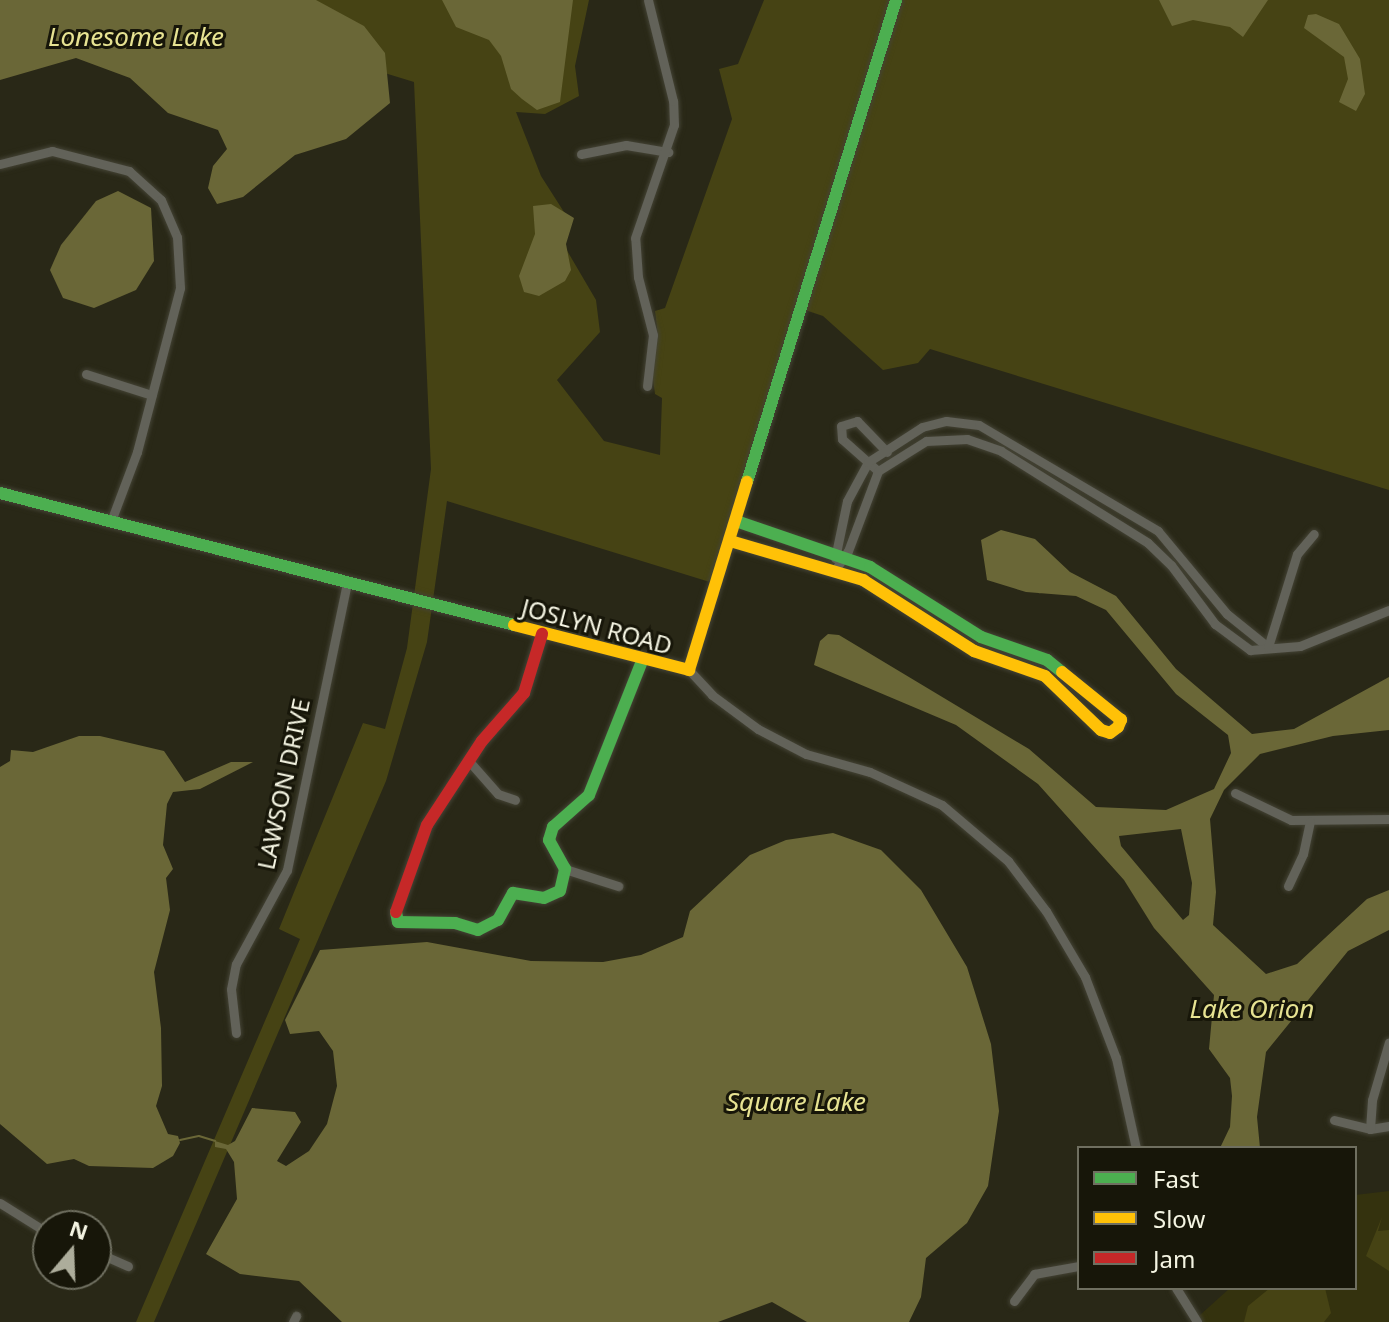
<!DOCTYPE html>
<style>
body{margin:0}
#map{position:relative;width:1389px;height:1322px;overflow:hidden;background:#292817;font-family:"Noto Sans",sans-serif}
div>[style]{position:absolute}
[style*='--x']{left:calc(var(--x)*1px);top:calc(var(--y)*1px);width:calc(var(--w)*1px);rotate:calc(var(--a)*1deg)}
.built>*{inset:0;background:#34320e}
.green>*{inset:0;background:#464314}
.water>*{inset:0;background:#6a6737}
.stream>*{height:2px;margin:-1px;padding:0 1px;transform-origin:1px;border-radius:1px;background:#6a6737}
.roads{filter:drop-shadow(0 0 2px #444335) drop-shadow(0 0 2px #444335)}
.street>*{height:9px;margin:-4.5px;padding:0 4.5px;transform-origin:4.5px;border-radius:4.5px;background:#626259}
.fast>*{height:12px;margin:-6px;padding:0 6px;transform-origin:6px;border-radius:6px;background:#4caf50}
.slow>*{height:12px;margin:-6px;padding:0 6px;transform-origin:6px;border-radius:6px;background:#ffc107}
.jam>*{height:12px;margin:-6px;padding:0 6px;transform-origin:6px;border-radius:6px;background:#c62828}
span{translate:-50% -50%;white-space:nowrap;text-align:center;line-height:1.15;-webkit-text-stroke:6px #171609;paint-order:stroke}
.street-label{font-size:24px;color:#f4f4e2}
.water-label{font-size:26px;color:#e7e392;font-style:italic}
.legend{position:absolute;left:1077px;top:1146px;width:280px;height:144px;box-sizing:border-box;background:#171609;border:2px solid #6f6f60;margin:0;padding:10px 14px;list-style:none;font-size:24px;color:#f4f4e2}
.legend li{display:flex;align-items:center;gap:16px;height:40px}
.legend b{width:40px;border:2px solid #6f6f60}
.north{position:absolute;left:32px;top:1210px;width:80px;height:80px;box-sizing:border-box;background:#171609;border:2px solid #6f6f60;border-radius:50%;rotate:19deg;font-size:22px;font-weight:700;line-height:32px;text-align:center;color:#f4f4e2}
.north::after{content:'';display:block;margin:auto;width:28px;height:36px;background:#adad9b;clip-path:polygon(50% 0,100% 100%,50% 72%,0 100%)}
</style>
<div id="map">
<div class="built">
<div style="clip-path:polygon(1389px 1191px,1389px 1322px,1202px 1322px,1199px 1316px,1230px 1288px,1355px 1288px,1355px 1195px)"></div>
</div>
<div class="green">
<div style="clip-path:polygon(0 0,589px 0,575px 66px,579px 96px,545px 114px,516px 112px,541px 176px,571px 223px,562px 242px,596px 300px,600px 332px,557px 380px,604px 441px,660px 455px,662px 398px,655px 394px,651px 365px,658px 337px,655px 311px,665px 308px,732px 119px,719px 69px,738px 64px,764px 0,1389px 0,1389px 490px,930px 349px,918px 363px,883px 370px,823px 316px,796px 307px,713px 583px,447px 501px,427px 642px,386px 781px,154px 1322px,136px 1322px,300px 939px,279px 929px,363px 723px,385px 729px,407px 648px,431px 469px,414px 82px,365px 67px)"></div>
<div style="clip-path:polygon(1382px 1217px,1378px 1231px,1389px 1230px,1389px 1271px,1366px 1256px)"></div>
<div style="clip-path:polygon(1270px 1288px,1325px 1288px,1331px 1313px,1324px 1322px,1244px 1322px,1248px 1306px)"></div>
</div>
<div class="water">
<div style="clip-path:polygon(0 0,316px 0,364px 26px,385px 53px,390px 103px,346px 139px,295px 155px,243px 197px,217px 204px,208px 188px,213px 166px,227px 149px,218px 130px,168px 113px,130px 78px,76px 58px,0 80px)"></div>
<div style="clip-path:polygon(442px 0,573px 0,560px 102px,537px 110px,522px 99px,511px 89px,501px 56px,489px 40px,456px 27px)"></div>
<div style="clip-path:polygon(1159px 0,1268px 0,1243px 37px,1230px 27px,1193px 20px,1172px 26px)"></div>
<div style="clip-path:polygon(1316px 14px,1339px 24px,1360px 59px,1365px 94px,1356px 111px,1339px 102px,1348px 79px,1344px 57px,1304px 28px,1308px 15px)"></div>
<div style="clip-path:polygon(118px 191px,151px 208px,154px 261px,136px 290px,94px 308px,63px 298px,50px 270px,61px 245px,96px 201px)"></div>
<div style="clip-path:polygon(551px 204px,574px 218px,566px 244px,571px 270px,565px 281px,539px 296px,524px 292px,519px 276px,535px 234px,533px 206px)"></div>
<div style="clip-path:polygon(evenodd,1001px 530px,1035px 539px,1070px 572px,1116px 596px,1176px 669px,1252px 734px,1294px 729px,1389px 677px,1389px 730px,1333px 736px,1260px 754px,1224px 790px,1210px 819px,1216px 892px,1213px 925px,1266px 974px,1297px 964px,1367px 899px,1389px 890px,1389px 930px,1348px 951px,1266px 1052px,1257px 1117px,1260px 1148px,1220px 1148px,1230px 1127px,1232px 1096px,1230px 1078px,1209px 1049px,1214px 995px,1154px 928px,1124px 880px,1038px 784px,956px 725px,814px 665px,820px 641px,828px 634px,839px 635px,1029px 749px,1096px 807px,1166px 810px,1214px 789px,1231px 753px,1228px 735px,1176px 694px,1106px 610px,1076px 596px,1026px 592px,987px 580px,981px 540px,1001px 530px,1181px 829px,1192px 883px,1189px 915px,1183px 920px,1121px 846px,1119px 836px,1181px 829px)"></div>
<div style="clip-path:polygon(79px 736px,100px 736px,164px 751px,185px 782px,231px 762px,253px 762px,200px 789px,173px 792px,167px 804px,163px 845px,173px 869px,166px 878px,170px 910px,154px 972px,161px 1028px,162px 1086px,156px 1106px,168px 1134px,178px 1136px,180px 1143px,173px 1156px,153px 1168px,89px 1166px,74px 1159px,47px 1164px,0 1124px,0 767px,10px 761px,11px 750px,33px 752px)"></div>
<div style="clip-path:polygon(833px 833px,881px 850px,921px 890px,967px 967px,991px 1044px,999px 1111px,988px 1186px,967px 1223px,926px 1258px,921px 1297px,909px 1322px,807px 1322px,772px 1302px,718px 1322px,342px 1322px,299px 1281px,240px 1274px,206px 1254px,237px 1199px,234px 1162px,226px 1149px,215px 1147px,215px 1141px,228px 1145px,235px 1141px,252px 1108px,295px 1112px,301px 1122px,277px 1161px,286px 1166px,309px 1151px,327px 1124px,337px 1086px,333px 1051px,319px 1031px,290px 1034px,285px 1020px,320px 950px,427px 942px,531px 961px,603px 962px,641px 955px,683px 937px,690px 911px,750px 855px,786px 840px)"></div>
</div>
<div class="stream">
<div style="--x:180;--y:1140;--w:19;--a:-12"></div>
<div style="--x:199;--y:1136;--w:17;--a:17"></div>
</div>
<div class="roads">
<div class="street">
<div style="--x:581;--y:154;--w:46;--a:-11.3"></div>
<div style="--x:626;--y:145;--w:43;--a:9.5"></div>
<div style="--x:0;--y:164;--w:54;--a:-14"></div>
<div style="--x:52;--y:151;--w:80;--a:14.6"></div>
<div style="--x:129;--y:171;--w:43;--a:42.2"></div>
<div style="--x:161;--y:200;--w:40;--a:66.6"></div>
<div style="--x:177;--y:237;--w:51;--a:86.6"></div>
<div style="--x:180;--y:288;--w:170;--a:104.7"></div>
<div style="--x:137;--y:452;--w:74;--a:110.6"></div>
<div style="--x:86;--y:374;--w:69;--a:17.7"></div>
<div style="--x:647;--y:386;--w:51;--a:-83.3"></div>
<div style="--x:653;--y:335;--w:60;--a:-104.5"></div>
<div style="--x:638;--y:277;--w:39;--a:-94"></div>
<div style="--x:635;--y:238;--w:120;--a:-71"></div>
<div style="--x:674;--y:125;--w:24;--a:-92"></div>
<div style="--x:673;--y:101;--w:104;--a:-103.9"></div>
<div style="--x:878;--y:471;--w:48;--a:-138.4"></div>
<div style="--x:842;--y:439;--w:13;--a:-94"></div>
<div style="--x:841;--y:426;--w:17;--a:-17"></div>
<div style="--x:857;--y:421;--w:43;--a:45.9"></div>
<div style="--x:835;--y:558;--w:58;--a:-78.1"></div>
<div style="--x:847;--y:501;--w:44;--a:-61.7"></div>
<div style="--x:868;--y:462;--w:64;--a:-32.9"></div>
<div style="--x:922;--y:427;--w:25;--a:-14"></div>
<div style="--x:946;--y:421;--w:33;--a:7"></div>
<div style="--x:979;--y:425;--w:208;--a:30.6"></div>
<div style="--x:1158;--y:531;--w:108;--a:50.3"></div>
<div style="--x:1227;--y:614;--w:53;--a:38.8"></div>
<div style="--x:835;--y:570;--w:23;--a:-56"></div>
<div style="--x:848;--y:551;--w:85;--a:-69.4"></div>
<div style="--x:878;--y:471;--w:57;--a:-32"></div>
<div style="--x:926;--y:441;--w:41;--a:-2.8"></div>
<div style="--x:967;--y:439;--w:36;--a:19"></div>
<div style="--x:1001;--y:451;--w:173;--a:32"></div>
<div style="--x:1148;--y:543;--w:32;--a:44"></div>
<div style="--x:1171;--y:565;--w:74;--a:53.3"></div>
<div style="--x:1215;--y:624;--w:44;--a:36.6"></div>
<div style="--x:1250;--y:650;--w:50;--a:-4.6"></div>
<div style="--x:1300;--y:646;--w:96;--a:-22"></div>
<div style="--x:1268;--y:647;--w:97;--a:-72.7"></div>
<div style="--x:1297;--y:554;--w:26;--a:-50"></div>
<div style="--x:689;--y:670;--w:34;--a:47"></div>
<div style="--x:712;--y:695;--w:57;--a:36.5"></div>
<div style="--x:758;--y:729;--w:54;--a:27.5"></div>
<div style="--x:806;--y:754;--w:66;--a:15.7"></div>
<div style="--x:870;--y:772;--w:79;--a:24.6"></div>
<div style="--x:942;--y:805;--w:87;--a:40.3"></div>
<div style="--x:1008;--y:861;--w:63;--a:52.8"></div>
<div style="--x:1046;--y:911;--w:77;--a:59.4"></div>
<div style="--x:1085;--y:977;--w:87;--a:69.1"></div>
<div style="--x:1116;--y:1058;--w:92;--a:77.5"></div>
<div style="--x:468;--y:760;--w:45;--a:48.6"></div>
<div style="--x:498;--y:794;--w:18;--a:19"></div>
<div style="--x:1235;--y:793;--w:62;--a:25.7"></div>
<div style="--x:1291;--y:820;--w:98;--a:-0.6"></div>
<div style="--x:565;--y:869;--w:56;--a:17.8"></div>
<div style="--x:1288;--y:886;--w:35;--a:-65"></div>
<div style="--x:1303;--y:854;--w:33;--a:-78"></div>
<div style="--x:236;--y:1033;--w:44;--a:-96.5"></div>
<div style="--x:231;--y:989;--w:25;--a:-79"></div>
<div style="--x:236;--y:964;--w:107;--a:-61.5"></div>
<div style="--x:287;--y:870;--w:294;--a:-78.2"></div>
<div style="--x:1334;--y:1120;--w:37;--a:14"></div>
<div style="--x:1370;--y:1129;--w:19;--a:-9"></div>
<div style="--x:1370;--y:1129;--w:29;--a:-86"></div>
<div style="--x:1372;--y:1100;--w:60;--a:-73.7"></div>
<div style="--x:0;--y:1203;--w:57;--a:32"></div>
<div style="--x:96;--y:1252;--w:35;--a:24"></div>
<div style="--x:1176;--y:1288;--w:40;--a:58"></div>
<div style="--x:1014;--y:1301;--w:34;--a:-53"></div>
<div style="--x:1034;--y:1274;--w:46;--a:-10.1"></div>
<div style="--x:293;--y:1322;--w:7;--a:-63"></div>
</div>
<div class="fast">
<div style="--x:747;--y:482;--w:505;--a:-72.82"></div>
<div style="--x:0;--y:493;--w:531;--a:14.4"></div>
<div style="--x:736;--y:521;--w:142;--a:18.9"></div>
<div style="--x:870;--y:567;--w:131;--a:32.2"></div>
<div style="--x:981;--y:637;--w:70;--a:19.2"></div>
<div style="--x:1047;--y:660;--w:19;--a:39"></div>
<div style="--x:396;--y:912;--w:10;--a:79"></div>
<div style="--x:398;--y:922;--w:57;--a:1"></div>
<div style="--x:455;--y:923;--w:24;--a:17"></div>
<div style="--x:478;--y:930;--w:22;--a:-27"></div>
<div style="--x:498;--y:920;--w:31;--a:-61"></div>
<div style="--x:513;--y:893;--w:31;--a:9"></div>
<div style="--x:544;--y:898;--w:17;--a:-24"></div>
<div style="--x:560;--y:891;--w:23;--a:-77"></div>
<div style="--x:565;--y:869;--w:33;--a:-119"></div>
<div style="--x:549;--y:840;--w:14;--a:-73"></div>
<div style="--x:553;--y:827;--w:48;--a:-41.6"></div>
<div style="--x:589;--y:795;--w:144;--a:-68.4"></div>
</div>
<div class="slow">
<div style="--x:730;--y:541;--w:139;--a:16.3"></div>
<div style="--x:863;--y:580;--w:132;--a:32.6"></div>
<div style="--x:974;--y:651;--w:75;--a:19.4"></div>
<div style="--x:1045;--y:676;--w:78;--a:44"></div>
<div style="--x:1101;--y:730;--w:9;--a:18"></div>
<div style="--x:1110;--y:733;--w:10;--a:-37"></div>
<div style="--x:1118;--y:727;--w:8;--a:-67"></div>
<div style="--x:1121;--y:720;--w:76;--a:-140.9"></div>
<div style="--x:514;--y:625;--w:181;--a:14.4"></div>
<div style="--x:689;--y:670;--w:197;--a:-72.9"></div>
</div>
<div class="jam">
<div style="--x:396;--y:912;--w:92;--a:-70.4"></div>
<div style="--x:427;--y:825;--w:100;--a:-56.8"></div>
<div style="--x:482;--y:741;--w:64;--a:-48.8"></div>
<div style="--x:524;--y:693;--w:62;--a:-73"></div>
</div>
</div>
<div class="street-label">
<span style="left:597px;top:626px;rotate:15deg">JOSLYN ROAD</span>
<span style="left:283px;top:784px;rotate:-78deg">LAWSON DRIVE</span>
</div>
<div class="water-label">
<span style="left:136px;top:37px">Lonesome Lake</span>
<span style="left:1252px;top:1009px">Lake Orion</span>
<span style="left:796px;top:1102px">Square Lake</span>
</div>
<ul class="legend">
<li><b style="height:10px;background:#4caf50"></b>Fast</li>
<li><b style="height:10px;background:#ffc107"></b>Slow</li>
<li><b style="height:10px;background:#c62828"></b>Jam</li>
</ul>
<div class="north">N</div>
</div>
